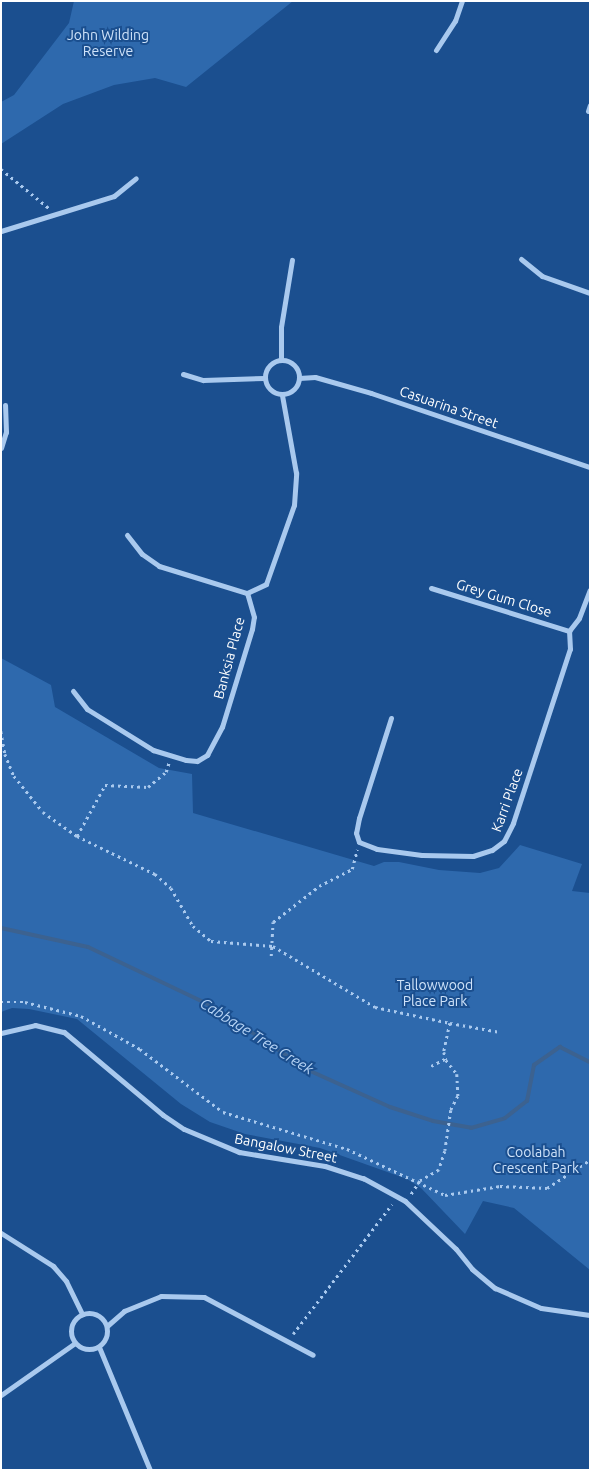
<!DOCTYPE html>
<style>
body{margin:0}
#map{position:relative;width:591px;height:1471px;overflow:hidden;background:#1b4f8f;font-family:Ubuntu,sans-serif}
div>[style]{position:absolute}
[style*='--x']{left:calc(var(--x)*1px);top:calc(var(--y)*1px);width:calc(var(--w)*1px);rotate:calc(var(--a)*1deg)}
.green>*{inset:0;background:#2e69ad}
.stream>*{height:4px;margin:-2px;padding:0 2px;transform-origin:2px;border-radius:2px;background:#3c6290}
.path>*{height:2.5px;margin-top:-1.25px;transform-origin:0;background:repeating-linear-gradient(90deg,#a9c9ee 0 2.5px,transparent 0 6.5px)}
.minor>*{height:5px;margin:-2.5px;padding:0 2.5px;transform-origin:2.5px;border-radius:2.5px;background:#a9c9ee}
.minor>.ring{margin:-2.5px;padding:0;box-sizing:content-box;background:none;border:5px solid #a9c9ee;border-radius:50%}
span{translate:-50% -50%;white-space:nowrap;text-align:center;line-height:1.15;-webkit-text-stroke:4px #1b4f8f;paint-order:stroke}
.park-label{font-size:14px;color:#cfe3fa}
.street-label{font-size:14px;color:#fff}
.water-label{font-size:15px;color:#b5d3f5;font-style:italic}
.frame{position:absolute;inset:0;border:2px solid #fff;pointer-events:none}
</style>
<div id="map">
<div class="green">
<div style="clip-path:polygon(74px 1px,293px 1px,186px 87px,155px 78px,114px 85px,63px 104px,1px 144px,1px 102px,14px 95px,69px 23px)"></div>
<div style="clip-path:polygon(1px 658px,51px 685px,55px 707px,159px 768px,192px 774px,193px 813px,374px 866px,384px 862px,399px 862px,439px 870px,480px 873px,499px 868px,520px 845px,582px 864px,572px 891px,590px 893px,590px 1270px,514px 1208px,483px 1201px,465px 1234px,421px 1188px,407px 1179px,320px 1148px,245px 1134px,210px 1122px,181px 1104px,77px 1019px,29px 1009px,12px 1008px,1px 1012px)"></div>
</div>
<div class="stream">
<div style="--x:1;--y:928;--w:89;--a:12.3"></div>
<div style="--x:88;--y:947;--w:140;--a:25.5"></div>
<div style="--x:214;--y:1007;--w:113;--a:33.8"></div>
<div style="--x:308;--y:1070;--w:90;--a:24.3"></div>
<div style="--x:390;--y:1107;--w:45;--a:18"></div>
<div style="--x:433;--y:1121;--w:39;--a:10"></div>
<div style="--x:471;--y:1128;--w:35;--a:-16"></div>
<div style="--x:505;--y:1118;--w:28;--a:-38"></div>
<div style="--x:527;--y:1101;--w:37;--a:-79"></div>
<div style="--x:534;--y:1065;--w:32;--a:-35"></div>
<div style="--x:560;--y:1047;--w:34;--a:27"></div>
</div>
<div class="path">
<div style="--x:1;--y:169;--w:63;--a:39.2"></div>
<div style="--x:1;--y:731;--w:23;--a:80"></div>
<div style="--x:5;--y:754;--w:24;--a:68"></div>
<div style="--x:14;--y:776;--w:46;--a:51.1"></div>
<div style="--x:43;--y:812;--w:42;--a:35.2"></div>
<div style="--x:77;--y:836;--w:87;--a:26"></div>
<div style="--x:155;--y:874;--w:21;--a:41"></div>
<div style="--x:171;--y:888;--w:44;--a:59.9"></div>
<div style="--x:193;--y:926;--w:23;--a:40"></div>
<div style="--x:211;--y:941;--w:62;--a:4.6"></div>
<div style="--x:273;--y:946;--w:119;--a:30.9"></div>
<div style="--x:375;--y:1007;--w:77;--a:12"></div>
<div style="--x:450;--y:1023;--w:30;--a:102"></div>
<div style="--x:444;--y:1052;--w:8;--a:76"></div>
<div style="--x:446;--y:1060;--w:18;--a:52"></div>
<div style="--x:457;--y:1074;--w:22;--a:87"></div>
<div style="--x:458;--y:1096;--w:16;--a:117"></div>
<div style="--x:451;--y:1110;--w:41;--a:98.3"></div>
<div style="--x:445;--y:1151;--w:20;--a:108"></div>
<div style="--x:439;--y:1170;--w:22;--a:150"></div>
<div style="--x:420;--y:1181;--w:17;--a:123"></div>
<div style="--x:77;--y:836;--w:58;--a:-61.2"></div>
<div style="--x:105;--y:785;--w:43;--a:2.7"></div>
<div style="--x:148;--y:787;--w:23;--a:-40"></div>
<div style="--x:166;--y:772;--w:10;--a:-73"></div>
<div style="--x:271;--y:956;--w:34;--a:-87"></div>
<div style="--x:273;--y:922;--w:58;--a:-38"></div>
<div style="--x:319;--y:886;--w:37;--a:-27"></div>
<div style="--x:352;--y:869;--w:20;--a:-75"></div>
<div style="--x:1;--y:1002;--w:24;--a:0"></div>
<div style="--x:25;--y:1002;--w:58;--a:14"></div>
<div style="--x:81;--y:1016;--w:68;--a:29.2"></div>
<div style="--x:140;--y:1049;--w:104;--a:37.2"></div>
<div style="--x:223;--y:1112;--w:129;--a:16.6"></div>
<div style="--x:347;--y:1149;--w:108;--a:25.1"></div>
<div style="--x:445;--y:1195;--w:56;--a:-9.3"></div>
<div style="--x:500;--y:1186;--w:47;--a:2.4"></div>
<div style="--x:547;--y:1188;--w:51;--a:-33.1"></div>
<div style="--x:450;--y:1023;--w:51;--a:10.2"></div>
<div style="--x:431;--y:1066;--w:16;--a:-27"></div>
<div style="--x:293;--y:1334;--w:163;--a:-52.7"></div>
</div>
<div class="minor">
<div style="--x:436;--y:50;--w:35;--a:-57"></div>
<div style="--x:455;--y:21;--w:21;--a:-71"></div>
<div style="--x:588;--y:111;--w:6;--a:-72"></div>
<div style="--x:1;--y:231;--w:118;--a:-17.2"></div>
<div style="--x:114;--y:196;--w:28;--a:-39"></div>
<div style="--x:521;--y:259;--w:27;--a:39"></div>
<div style="--x:542;--y:276;--w:51;--a:19.5"></div>
<div class="ring" style="left:265px;top:360px;width:29px;height:29px"></div>
<div style="--x:281;--y:360;--w:33;--a:-90"></div>
<div style="--x:281;--y:327;--w:68;--a:-80.7"></div>
<div style="--x:183;--y:374;--w:21;--a:17"></div>
<div style="--x:203;--y:380;--w:61;--a:-1.9"></div>
<div style="--x:299;--y:378;--w:16;--a:-4"></div>
<div style="--x:315;--y:377;--w:58;--a:15.9"></div>
<div style="--x:371;--y:393;--w:231;--a:18.7"></div>
<div style="--x:1;--y:448;--w:17;--a:-73"></div>
<div style="--x:6;--y:432;--w:27;--a:-92"></div>
<div style="--x:127;--y:535;--w:24;--a:52"></div>
<div style="--x:142;--y:554;--w:21;--a:35"></div>
<div style="--x:159;--y:566;--w:92;--a:17.1"></div>
<div style="--x:431;--y:588;--w:145;--a:17.3"></div>
<div style="--x:73;--y:691;--w:23;--a:52"></div>
<div style="--x:87;--y:709;--w:78;--a:31.8"></div>
<div style="--x:153;--y:750;--w:34;--a:17"></div>
<div style="--x:186;--y:760;--w:11;--a:5"></div>
<div style="--x:197;--y:761;--w:12;--a:-31"></div>
<div style="--x:207;--y:755;--w:32;--a:-62"></div>
<div style="--x:222;--y:727;--w:102;--a:-73"></div>
<div style="--x:252;--y:629;--w:12;--a:-81"></div>
<div style="--x:254;--y:617;--w:25;--a:-106"></div>
<div style="--x:247;--y:593;--w:21;--a:-25"></div>
<div style="--x:266;--y:584;--w:84;--a:-70.5"></div>
<div style="--x:294;--y:505;--w:32;--a:-86"></div>
<div style="--x:296;--y:473;--w:79;--a:-100.2"></div>
<div style="--x:391;--y:718;--w:105;--a:107.7"></div>
<div style="--x:359;--y:818;--w:15;--a:101"></div>
<div style="--x:356;--y:833;--w:9;--a:72"></div>
<div style="--x:359;--y:842;--w:19;--a:21"></div>
<div style="--x:377;--y:849;--w:45;--a:7.6"></div>
<div style="--x:422;--y:855;--w:51;--a:1.1"></div>
<div style="--x:473;--y:856;--w:20;--a:-18"></div>
<div style="--x:492;--y:850;--w:15;--a:-37"></div>
<div style="--x:504;--y:841;--w:20;--a:-63"></div>
<div style="--x:513;--y:823;--w:183;--a:-71.9"></div>
<div style="--x:570;--y:649;--w:18;--a:-93"></div>
<div style="--x:569;--y:631;--w:16;--a:-52"></div>
<div style="--x:579;--y:618;--w:30;--a:-69"></div>
<div style="--x:1;--y:1033;--w:35;--a:-13"></div>
<div style="--x:35;--y:1025;--w:30;--a:14"></div>
<div style="--x:64;--y:1032;--w:129;--a:40"></div>
<div style="--x:163;--y:1115;--w:25;--a:34"></div>
<div style="--x:184;--y:1129;--w:60;--a:22.7"></div>
<div style="--x:239;--y:1152;--w:87;--a:9.2"></div>
<div style="--x:325;--y:1166;--w:40;--a:18"></div>
<div style="--x:363;--y:1178;--w:48;--a:28.7"></div>
<div style="--x:405;--y:1201;--w:70;--a:43.3"></div>
<div style="--x:456;--y:1249;--w:26;--a:51"></div>
<div style="--x:472;--y:1269;--w:30;--a:40"></div>
<div style="--x:495;--y:1288;--w:50;--a:23.5"></div>
<div style="--x:541;--y:1308;--w:49;--a:8.1"></div>
<div style="--x:1;--y:1233;--w:62;--a:32.4"></div>
<div style="--x:53;--y:1266;--w:20;--a:49"></div>
<div style="--x:66;--y:1281;--w:37;--a:64"></div>
<div class="ring" style="left:71px;top:1313px;width:31px;height:31px"></div>
<div style="--x:107;--y:1326;--w:23;--a:-41"></div>
<div style="--x:124;--y:1311;--w:40;--a:-22"></div>
<div style="--x:161;--y:1296;--w:43;--a:1.3"></div>
<div style="--x:204;--y:1297;--w:123;--a:28"></div>
<div style="--x:99;--y:1347;--w:133;--a:67.5"></div>
<div style="--x:1;--y:1395;--w:90;--a:-35.1"></div>
</div>
<div class="park-label">
<span style="left:108px;top:43px">John Wilding<br>Reserve</span>
<span style="left:435px;top:993px">Tallowwood<br>Place Park</span>
<span style="left:536px;top:1160px">Coolabah<br>Crescent Park</span>
</div>
<div class="street-label">
<span style="left:449px;top:407px;rotate:19deg">Casuarina Street</span>
<span style="left:504px;top:598px;rotate:17deg">Grey Gum Close</span>
<span style="left:229px;top:658px;rotate:-75deg">Banksia Place</span>
<span style="left:507px;top:800px;rotate:-70deg">Karri Place</span>
<span style="left:286px;top:1148px;rotate:11deg">Bangalow Street</span>
</div>
<div class="water-label">
<span style="left:257px;top:1036px;rotate:32deg">Cabbage Tree Creek</span>
</div>
<div class="frame"></div>
</div>
